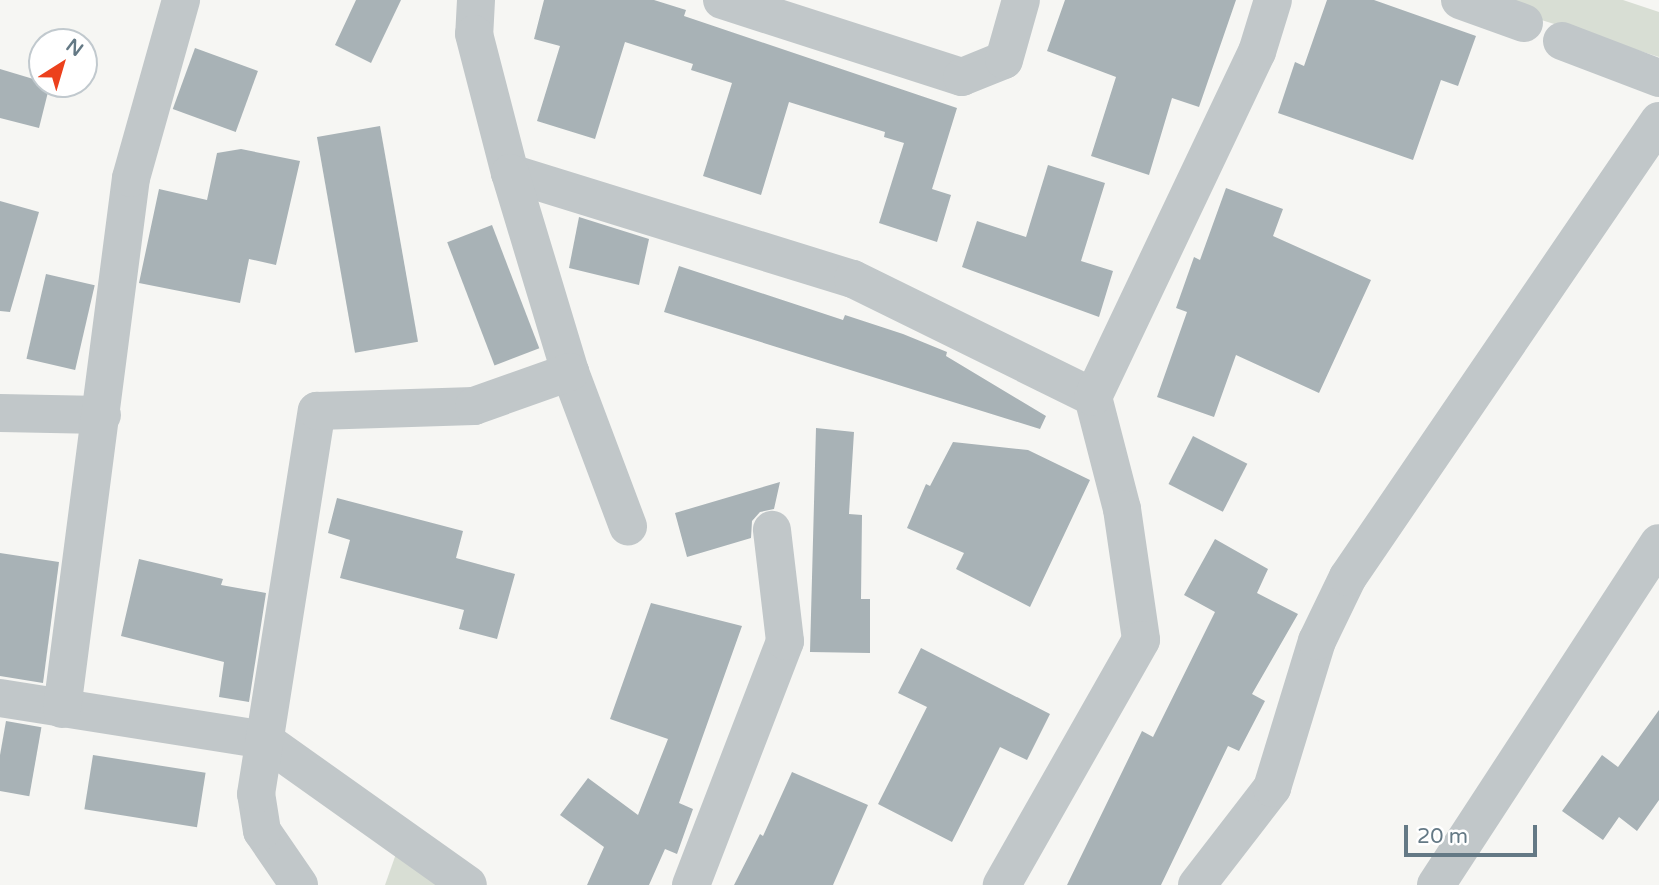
<!DOCTYPE html>
<style>
body{margin:0}
#map{position:relative;width:1659px;height:885px;overflow:hidden;background:#f6f6f3;font-family:"Varela Round",sans-serif}
div>[style]{position:absolute}
[style*='--x']{left:calc(var(--x)*1px);top:calc(var(--y)*1px);width:calc(var(--w)*1px);rotate:calc(var(--a)*1deg)}
.green>*{inset:0;background:#d8ded4}
.building>*{inset:0;background:#a8b2b6;transform-origin:0 0}
.minor>*{height:38px;margin:-19px;padding:0 19px;transform-origin:19px;border-radius:19px;background:#c1c7c9}
span{translate:-50% -50%;white-space:nowrap;text-align:center;line-height:1.15;-webkit-text-stroke:7px #fff;paint-order:stroke}
.north{position:absolute;left:28px;top:28px;width:70px;height:70px;box-sizing:border-box;background:#fff;border:2px solid #c1c9ce;border-radius:50%;rotate:37deg;font-size:19px;font-weight:700;line-height:28px;text-align:center;color:#647985}
.north::after{content:'';display:block;margin:auto;width:24px;height:32px;background:#ec411d;clip-path:polygon(50% 0,100% 100%,50% 72%,0 100%)}
.scale{position:absolute;left:1404px;top:825px;width:133px;height:32px;box-sizing:border-box;border:4px solid #647985;border-top:0;padding-left:9px;font-size:21px;line-height:24px;white-space:nowrap;color:#647985;-webkit-text-stroke:5px #fff;paint-order:stroke}
</style>
<div id="map">
<div class="green">
<div style="clip-path:polygon(1478px 0,1623px 0,1659px 12px,1659px 57px)"></div>
<div style="clip-path:polygon(397px 851px,462px 885px,385px 885px)"></div>
</div>
<div class="building">
<div style="clip-path:polygon(356px 0,401px 0,371px 63px,335px 45px)"></div>
<div style="clip-path:polygon(544px 0,654px 0,686px 10px,684px 16px,957px 108px,932px 189px,951px 195px,937px 242px,879px 223px,904px 143px,884px 137px,885px 132px,789px 102px,761px 195px,703px 176px,732px 83px,691px 70px,693px 64px,625px 42px,595px 139px,537px 121px,560px 46px,534px 39px)"></div>
<div style="clip-path:polygon(1065px 0,1236px 0,1199px 107px,1172px 98px,1149px 175px,1091px 156px,1116px 77px,1047px 51px)"></div>
<div style="clip-path:polygon(1327px 0,1374px 0,1476px 36px,1458px 86px,1441px 80px,1413px 160px,1278px 113px,1295px 62px,1304px 66px)"></div>
<div style="left:195px;top:48px;width:67px;height:65px;rotate:20deg"></div>
<div style="clip-path:polygon(0 69px,50px 84px,39px 128px,0 118px)"></div>
<div style="left:380px;top:126px;width:219px;height:64px;rotate:80deg"></div>
<div style="clip-path:polygon(241px 149px,300px 161px,276px 265px,249px 259px,240px 303px,139px 283px,159px 189px,207px 200px,217px 153px)"></div>
<div style="clip-path:polygon(1048px 165px,1105px 183px,1081px 261px,1113px 271px,1099px 317px,962px 267px,977px 221px,1026px 237px)"></div>
<div style="clip-path:polygon(1226px 188px,1283px 209px,1273px 236px,1371px 280px,1319px 393px,1236px 355px,1214px 417px,1157px 397px,1187px 312px,1176px 308px,1194px 257px,1200px 260px)"></div>
<div style="clip-path:polygon(0 201px,39px 212px,10px 312px,0 311px)"></div>
<div style="clip-path:polygon(579px 217px,649px 239px,639px 285px,569px 268px)"></div>
<div style="left:492px;top:225px;width:132px;height:48px;rotate:69deg"></div>
<div style="clip-path:polygon(679px 266px,843px 320px,845px 315px,903px 334px,947px 352px,946px 356px,1046px 416px,1040px 429px,664px 312px)"></div>
<div style="left:46px;top:274px;width:50px;height:87px;rotate:13deg"></div>
<div style="clip-path:polygon(816px 428px,854px 432px,849px 514px,862px 515px,861px 599px,870px 599px,870px 653px,810px 652px)"></div>
<div style="left:1193px;top:436px;width:61px;height:54px;rotate:27deg"></div>
<div style="clip-path:polygon(953px 442px,1028px 450px,1090px 480px,1030px 607px,956px 569px,964px 553px,907px 528px,926px 484px,930px 486px)"></div>
<div style="clip-path:polygon(780px 482px,774px 509px,760px 512px,752px 521px,751px 538px,687px 557px,675px 513px)"></div>
<div style="clip-path:polygon(337px 498px,463px 531px,456px 558px,515px 574px,497px 639px,459px 629px,464px 610px,340px 578px,350px 540px,328px 533px)"></div>
<div style="clip-path:polygon(1215px 539px,1268px 569px,1257px 593px,1298px 614px,1252px 694px,1265px 701px,1239px 751px,1228px 746px,1161px 885px,1067px 885px,1142px 731px,1153px 737px,1215px 612px,1184px 595px)"></div>
<div style="clip-path:polygon(0 553px,59px 562px,43px 683px,0 676px)"></div>
<div style="clip-path:polygon(139px 559px,223px 579px,221px 585px,266px 593px,249px 702px,219px 697px,224px 662px,121px 636px)"></div>
<div style="clip-path:polygon(651px 603px,742px 626px,679px 803px,693px 809px,677px 854px,665px 849px,649px 885px,587px 885px,604px 847px,560px 815px,588px 778px,638px 815px,668px 739px,610px 719px)"></div>
<div style="clip-path:polygon(921px 648px,1050px 714px,1027px 760px,1000px 747px,952px 842px,878px 804px,927px 707px,898px 693px)"></div>
<div style="clip-path:polygon(1659px 710px,1659px 800px,1637px 831px,1619px 817px,1603px 840px,1562px 811px,1602px 755px,1618px 767px)"></div>
<div style="left:6px;top:721px;width:36px;height:70px;rotate:10deg"></div>
<div style="left:93px;top:755px;width:114px;height:55px;rotate:9deg"></div>
<div style="clip-path:polygon(792px 772px,868px 805px,833px 885px,734px 885px,760px 834px,763px 836px)"></div>
</div>
<div class="minor">
<div style="--x:476;--y:0;--w:34;--a:93"></div>
<div style="--x:474;--y:34;--w:144;--a:75.5"></div>
<div style="--x:510;--y:173;--w:359;--a:17.2"></div>
<div style="--x:853;--y:279;--w:267;--a:26.2"></div>
<div style="--x:1093;--y:397;--w:116;--a:75.5"></div>
<div style="--x:1122;--y:509;--w:132;--a:81.7"></div>
<div style="--x:1141;--y:640;--w:282;--a:119.6"></div>
<div style="--x:722;--y:0;--w:252;--a:17.8"></div>
<div style="--x:962;--y:77;--w:45;--a:-22"></div>
<div style="--x:1004;--y:60;--w:62;--a:-74.2"></div>
<div style="--x:1460;--y:0;--w:68;--a:19.8"></div>
<div style="--x:1562;--y:41;--w:104;--a:20.9"></div>
<div style="--x:510;--y:173;--w:208;--a:73.2"></div>
<div style="--x:570;--y:372;--w:165;--a:69.4"></div>
<div style="--x:1093;--y:397;--w:382;--a:-64.6"></div>
<div style="--x:1257;--y:52;--w:54;--a:-72.9"></div>
<div style="--x:0;--y:413;--w:102;--a:1.1"></div>
<div style="--x:0;--y:698;--w:267;--a:9"></div>
<div style="--x:264;--y:740;--w:250;--a:35.4"></div>
<div style="--x:62;--y:709;--w:535;--a:-82.6"></div>
<div style="--x:131;--y:178;--w:185;--a:-74.3"></div>
<div style="--x:299;--y:885;--w:65;--a:-124.4"></div>
<div style="--x:262;--y:831;--w:37;--a:-99"></div>
<div style="--x:256;--y:794;--w:388;--a:-81"></div>
<div style="--x:317;--y:411;--w:157;--a:-1.8"></div>
<div style="--x:474;--y:406;--w:102;--a:-19.5"></div>
<div style="--x:691;--y:885;--w:261;--a:-68.9"></div>
<div style="--x:785;--y:641;--w:112;--a:-96.7"></div>
<div style="--x:1197;--y:885;--w:123;--a:-52.3"></div>
<div style="--x:1272;--y:788;--w:154;--a:-73"></div>
<div style="--x:1317;--y:641;--w:71;--a:-64.2"></div>
<div style="--x:1348;--y:577;--w:552;--a:-55.71"></div>
<div style="--x:1436;--y:885;--w:408;--a:-56.9"></div>
</div>
<div class="north">N</div>
<div class="scale">20 m</div>
</div>
